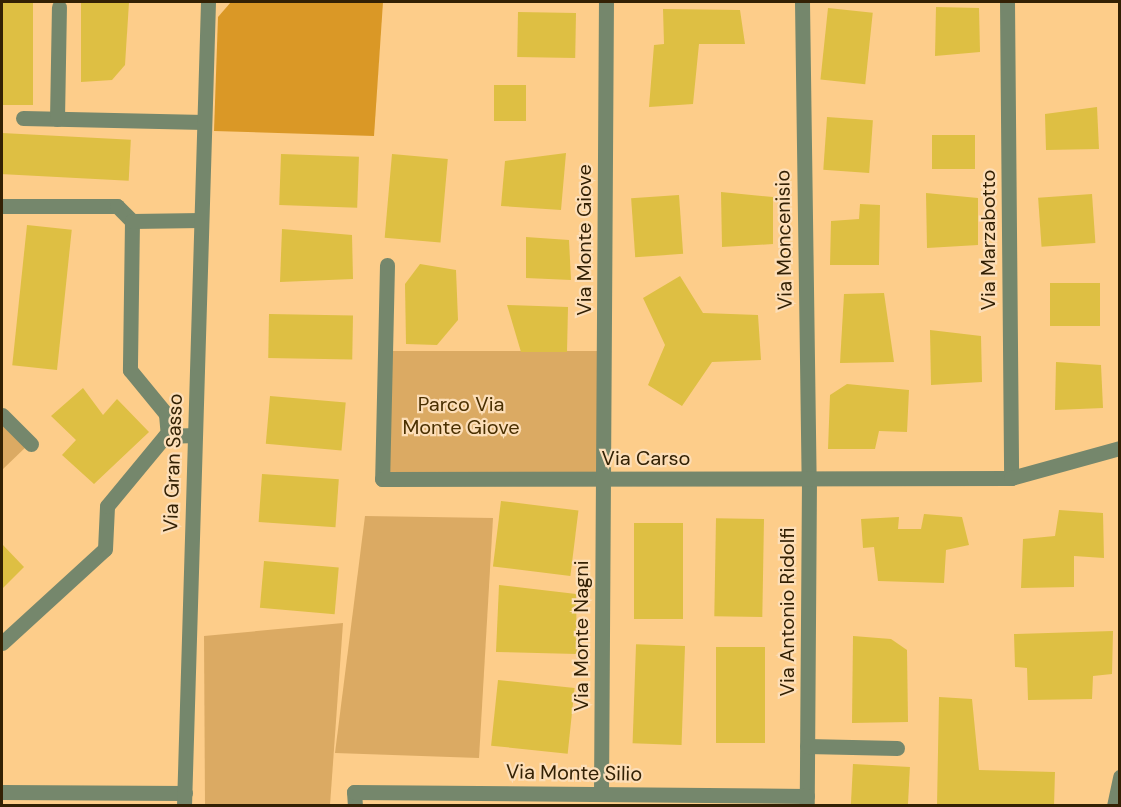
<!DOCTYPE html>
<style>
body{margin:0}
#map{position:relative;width:1121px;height:807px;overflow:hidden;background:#fdcd8a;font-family:"DM Sans",sans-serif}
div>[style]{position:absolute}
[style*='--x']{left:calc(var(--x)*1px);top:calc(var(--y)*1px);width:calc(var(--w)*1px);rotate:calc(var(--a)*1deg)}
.green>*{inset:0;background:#dbaa63;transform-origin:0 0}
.forest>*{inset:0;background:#da9826}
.building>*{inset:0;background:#debf43;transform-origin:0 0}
.minor>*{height:15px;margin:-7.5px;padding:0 7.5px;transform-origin:7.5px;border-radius:7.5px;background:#75876c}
span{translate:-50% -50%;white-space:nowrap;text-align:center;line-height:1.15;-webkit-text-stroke:4.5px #fcdeb8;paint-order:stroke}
.street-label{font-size:20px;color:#332104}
.park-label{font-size:20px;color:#492f00}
.frame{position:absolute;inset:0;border:3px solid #332104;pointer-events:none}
</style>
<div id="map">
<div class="green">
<div style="left:604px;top:351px;width:128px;height:219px;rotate:90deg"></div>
<div style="clip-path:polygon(2px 418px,29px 444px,2px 470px)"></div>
<div style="clip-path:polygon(365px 516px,493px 518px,479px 758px,335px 753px)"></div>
<div style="clip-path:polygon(343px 623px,330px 805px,205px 805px,204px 636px)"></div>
</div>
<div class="forest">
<div style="clip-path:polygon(231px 2px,383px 2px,374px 136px,214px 131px,218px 17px)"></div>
</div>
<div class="building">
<div style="left:2px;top:2px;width:31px;height:103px"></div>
<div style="clip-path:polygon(81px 2px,129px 2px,125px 65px,112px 80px,81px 82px)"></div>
<div style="clip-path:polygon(936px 7px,979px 8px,980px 52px,935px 56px)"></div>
<div style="left:828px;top:8px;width:45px;height:72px;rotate:6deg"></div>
<div style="clip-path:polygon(663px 9px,740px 10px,745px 44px,699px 44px,693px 104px,649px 107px,654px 45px,664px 44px)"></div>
<div style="left:518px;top:12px;width:58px;height:45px;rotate:1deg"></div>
<div style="left:494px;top:85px;width:32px;height:36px"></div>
<div style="clip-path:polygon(1097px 107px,1099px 149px,1046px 150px,1045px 114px)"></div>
<div style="left:827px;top:117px;width:46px;height:53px;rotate:4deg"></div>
<div style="left:2px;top:133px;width:129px;height:41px;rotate:3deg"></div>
<div style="left:932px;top:135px;width:43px;height:34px"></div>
<div style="clip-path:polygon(566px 153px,561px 210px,501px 206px,505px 161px)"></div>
<div style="left:281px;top:154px;width:78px;height:51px;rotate:2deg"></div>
<div style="left:392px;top:154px;width:56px;height:84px;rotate:5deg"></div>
<div style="clip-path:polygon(721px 192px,773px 197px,773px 244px,722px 247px)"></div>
<div style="clip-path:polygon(926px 193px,978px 198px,978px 245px,927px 248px)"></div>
<div style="left:1092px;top:194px;width:49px;height:54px;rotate:86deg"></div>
<div style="left:679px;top:195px;width:59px;height:48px;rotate:86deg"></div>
<div style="clip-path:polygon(860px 204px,880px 205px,879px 265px,830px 265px,831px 221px,859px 219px)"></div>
<div style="left:27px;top:225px;width:45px;height:141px;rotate:6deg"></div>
<div style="clip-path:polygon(282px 229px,352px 235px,353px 279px,280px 282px)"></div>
<div style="clip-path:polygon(526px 237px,569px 240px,571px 280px,526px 278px)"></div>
<div style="clip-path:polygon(420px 264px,456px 270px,458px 320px,437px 345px,406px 344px,405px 284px)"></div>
<div style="clip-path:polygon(680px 276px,703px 313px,758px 315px,761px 360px,712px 362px,682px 406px,648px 385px,665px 345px,643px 298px)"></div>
<div style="left:1050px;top:283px;width:50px;height:43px"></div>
<div style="clip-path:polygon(884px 293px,894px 362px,840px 363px,844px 294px)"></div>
<div style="clip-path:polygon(507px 305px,568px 307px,567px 352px,521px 352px)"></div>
<div style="left:269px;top:314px;width:84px;height:44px;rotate:1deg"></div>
<div style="clip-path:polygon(930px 330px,981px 336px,982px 382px,931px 385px)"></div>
<div style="clip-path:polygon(1056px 362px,1101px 365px,1103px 408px,1055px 410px)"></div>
<div style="clip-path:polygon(847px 384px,909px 390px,907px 432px,879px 431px,875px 449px,828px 449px,830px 395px)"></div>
<div style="clip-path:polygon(83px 388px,103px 415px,117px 399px,149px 432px,94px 484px,62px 455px,76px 440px,51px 416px)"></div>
<div style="left:270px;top:396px;width:76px;height:48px;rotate:5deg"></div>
<div style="left:262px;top:474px;width:77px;height:48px;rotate:4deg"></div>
<div style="left:501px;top:501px;width:78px;height:66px;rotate:7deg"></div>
<div style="clip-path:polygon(1059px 510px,1103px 513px,1104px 558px,1074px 556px,1074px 587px,1021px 588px,1023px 539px,1055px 536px)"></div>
<div style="clip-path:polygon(924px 514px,962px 517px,969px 545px,946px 550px,944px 583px,878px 581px,874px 547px,863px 548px,861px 519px,899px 517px,898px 529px,921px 529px)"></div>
<div style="left:764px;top:519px;width:98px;height:48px;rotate:91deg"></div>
<div style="left:634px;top:523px;width:49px;height:96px"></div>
<div style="clip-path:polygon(2px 544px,24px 567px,2px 589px)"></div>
<div style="left:264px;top:561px;width:75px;height:47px;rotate:5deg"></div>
<div style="clip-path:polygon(499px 585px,576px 594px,577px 654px,496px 652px)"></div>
<div style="clip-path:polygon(1113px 631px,1112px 674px,1093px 676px,1092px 699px,1028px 700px,1027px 668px,1015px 667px,1014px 634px)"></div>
<div style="clip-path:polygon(853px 636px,891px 639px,907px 650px,908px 722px,852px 723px)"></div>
<div style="left:685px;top:646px;width:99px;height:49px;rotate:92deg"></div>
<div style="left:716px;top:647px;width:49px;height:96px"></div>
<div style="left:498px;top:680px;width:77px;height:66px;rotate:6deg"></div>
<div style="clip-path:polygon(939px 697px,972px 699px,979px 770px,1055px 772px,1054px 806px,937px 806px)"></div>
<div style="left:853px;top:764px;width:57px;height:42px;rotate:3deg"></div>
</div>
<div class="minor">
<div style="--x:802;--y:2;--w:477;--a:89.2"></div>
<div style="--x:809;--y:479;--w:327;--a:90.4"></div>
<div style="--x:1007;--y:2;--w:476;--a:89.5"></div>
<div style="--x:23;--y:118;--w:181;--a:1.3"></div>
<div style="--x:57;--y:119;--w:112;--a:-89"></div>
<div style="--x:2;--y:206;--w:115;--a:0"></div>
<div style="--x:117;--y:206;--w:21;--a:45"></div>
<div style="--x:132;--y:221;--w:149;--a:90.8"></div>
<div style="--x:130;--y:370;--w:57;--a:50.7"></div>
<div style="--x:166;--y:414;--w:22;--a:85"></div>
<div style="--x:132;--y:221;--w:69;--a:-0.8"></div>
<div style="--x:387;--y:265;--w:214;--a:91.3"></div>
<div style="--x:382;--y:479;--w:629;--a:-0.09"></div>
<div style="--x:1011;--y:478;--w:113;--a:-15.4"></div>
<div style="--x:2;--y:415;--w:41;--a:45"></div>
<div style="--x:2;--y:643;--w:139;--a:-42.4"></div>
<div style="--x:105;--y:549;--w:43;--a:-87.3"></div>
<div style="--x:107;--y:506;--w:91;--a:-50.4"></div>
<div style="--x:165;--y:436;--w:30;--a:-2"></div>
<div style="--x:807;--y:746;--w:90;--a:1.3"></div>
<div style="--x:2;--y:792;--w:183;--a:0.3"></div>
<div style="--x:601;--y:794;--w:792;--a:-89.64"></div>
<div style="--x:184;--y:806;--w:804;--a:-88.29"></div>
<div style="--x:355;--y:806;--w:14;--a:-94"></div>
<div style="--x:354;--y:792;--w:453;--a:0.5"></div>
<div style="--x:1114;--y:806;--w:30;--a:-78"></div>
</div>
<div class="street-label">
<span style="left:584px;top:240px;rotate:-90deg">Via Monte Giove</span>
<span style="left:784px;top:240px;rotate:-91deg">Via Moncenisio</span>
<span style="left:988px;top:240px;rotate:-90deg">Via Marzabotto</span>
<span style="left:646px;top:458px">Via Carso</span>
<span style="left:173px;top:463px;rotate:-88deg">Via Gran Sasso</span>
<span style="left:787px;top:612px;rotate:-90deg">Via Antonio Ridolfi</span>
<span style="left:581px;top:636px;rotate:-90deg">Via Monte Nagni</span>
<span style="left:574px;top:773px;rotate:1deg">Via Monte Silio</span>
</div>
<div class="park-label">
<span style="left:461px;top:416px">Parco Via<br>Monte Giove</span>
</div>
<div class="frame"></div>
</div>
